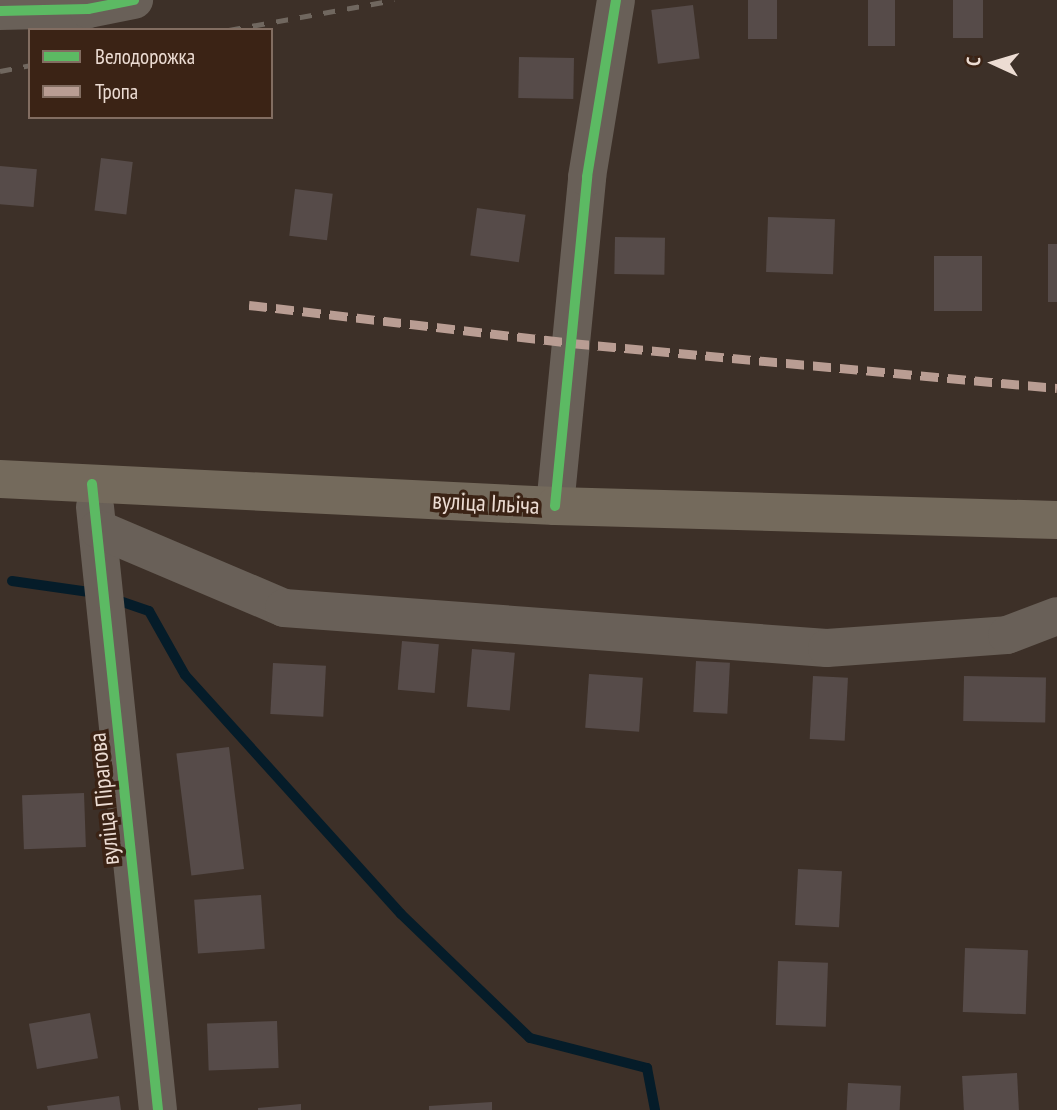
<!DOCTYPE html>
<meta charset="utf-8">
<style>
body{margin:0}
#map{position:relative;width:1057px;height:1110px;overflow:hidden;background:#3d3028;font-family:"PT Sans Narrow",sans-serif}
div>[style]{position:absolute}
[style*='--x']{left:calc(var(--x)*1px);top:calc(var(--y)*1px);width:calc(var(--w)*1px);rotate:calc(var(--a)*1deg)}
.stream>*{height:10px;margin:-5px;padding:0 5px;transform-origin:5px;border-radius:5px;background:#051c29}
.building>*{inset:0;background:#564b49;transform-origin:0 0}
.minor>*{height:38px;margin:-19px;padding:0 19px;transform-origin:19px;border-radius:19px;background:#696058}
.major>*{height:38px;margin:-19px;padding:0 19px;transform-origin:19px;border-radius:19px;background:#746a5c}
.rail>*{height:5px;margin-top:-2.5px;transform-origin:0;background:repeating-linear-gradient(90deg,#70675f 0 12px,transparent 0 24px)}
.quiet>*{height:9px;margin-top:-4.5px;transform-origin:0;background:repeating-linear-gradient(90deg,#b99d93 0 18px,transparent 0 27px)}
.cycleway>*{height:10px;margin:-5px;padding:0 5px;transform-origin:5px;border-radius:5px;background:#5cba63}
span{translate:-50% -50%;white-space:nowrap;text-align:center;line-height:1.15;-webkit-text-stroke:7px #3b2315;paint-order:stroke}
.street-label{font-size:24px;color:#ecdcd3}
.legend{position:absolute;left:28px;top:28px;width:245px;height:91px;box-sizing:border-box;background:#3b2315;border:2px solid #826d61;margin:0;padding:9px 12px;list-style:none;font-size:21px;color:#ecdcd3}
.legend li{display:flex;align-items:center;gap:14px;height:35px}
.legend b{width:35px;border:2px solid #826d61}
.north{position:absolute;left:959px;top:28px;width:70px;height:70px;-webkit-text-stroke:5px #3b2315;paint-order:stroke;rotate:274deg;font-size:19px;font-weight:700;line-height:28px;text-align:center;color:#ecdcd3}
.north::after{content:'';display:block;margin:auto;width:24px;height:32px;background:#ecdcd3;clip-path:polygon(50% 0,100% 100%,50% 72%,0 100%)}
</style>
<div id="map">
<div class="stream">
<div style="--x:12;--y:581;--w:85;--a:8.1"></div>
<div style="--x:111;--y:598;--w:40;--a:18.9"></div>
<div style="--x:149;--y:611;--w:73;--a:60.6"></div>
<div style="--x:185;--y:675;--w:322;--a:47.9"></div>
<div style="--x:401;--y:914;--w:179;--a:43.9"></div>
<div style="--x:530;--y:1038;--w:121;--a:14.4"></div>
<div style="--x:647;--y:1068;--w:43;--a:79.2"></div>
</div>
<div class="building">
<div style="left:748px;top:0;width:29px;height:39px"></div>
<div style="left:868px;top:0;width:27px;height:46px"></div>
<div style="left:953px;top:0;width:30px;height:38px"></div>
<div style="left:693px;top:5px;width:54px;height:42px;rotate:83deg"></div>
<div style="left:519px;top:57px;width:55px;height:41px;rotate:1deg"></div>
<div style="left:101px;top:158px;width:32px;height:53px;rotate:7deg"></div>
<div style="left:0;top:166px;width:37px;height:38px;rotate:5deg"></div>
<div style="left:295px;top:189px;width:38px;height:47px;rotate:7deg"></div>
<div style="left:477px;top:208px;width:49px;height:48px;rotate:8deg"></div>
<div style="left:768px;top:217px;width:67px;height:55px;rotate:2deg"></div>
<div style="left:615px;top:237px;width:50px;height:37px;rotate:1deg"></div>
<div style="left:1048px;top:244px;width:9px;height:58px"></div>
<div style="left:934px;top:256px;width:48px;height:55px"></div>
<div style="left:402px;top:641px;width:37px;height:49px;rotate:5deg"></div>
<div style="left:472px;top:649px;width:43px;height:58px;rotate:5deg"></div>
<div style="left:696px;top:661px;width:34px;height:51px;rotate:3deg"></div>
<div style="left:273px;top:663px;width:53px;height:51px;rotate:3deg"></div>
<div style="left:589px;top:674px;width:54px;height:54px;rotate:4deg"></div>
<div style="left:813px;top:676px;width:35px;height:63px;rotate:3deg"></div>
<div style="left:964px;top:676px;width:82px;height:45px;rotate:1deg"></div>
<div style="left:229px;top:747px;width:123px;height:53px;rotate:83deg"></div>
<div style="left:84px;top:793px;width:54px;height:62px;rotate:88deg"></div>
<div style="left:798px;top:869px;width:44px;height:56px;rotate:3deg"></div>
<div style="left:261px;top:895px;width:54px;height:67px;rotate:86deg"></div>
<div style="left:965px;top:948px;width:63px;height:64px;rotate:2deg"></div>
<div style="left:778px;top:961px;width:50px;height:64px;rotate:2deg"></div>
<div style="left:90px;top:1013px;width:46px;height:62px;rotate:80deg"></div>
<div style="left:277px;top:1021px;width:47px;height:70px;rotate:88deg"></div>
<div style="left:1017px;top:1073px;width:37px;height:55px;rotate:87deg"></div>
<div style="left:848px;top:1083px;width:53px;height:27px;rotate:3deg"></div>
<div style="clip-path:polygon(119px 1096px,121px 1110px,48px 1110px,47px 1106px)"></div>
<div style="clip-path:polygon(492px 1102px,492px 1110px,429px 1110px,429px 1106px)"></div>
<div style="clip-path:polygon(301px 1104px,301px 1110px,258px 1110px,258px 1108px)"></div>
</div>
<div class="minor">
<div style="--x:0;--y:11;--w:88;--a:-1.3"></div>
<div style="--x:88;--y:9;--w:47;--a:-11.1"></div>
<div style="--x:555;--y:506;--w:331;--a:-84.4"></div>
<div style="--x:587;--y:177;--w:179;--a:-80.7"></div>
<div style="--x:95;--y:507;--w:606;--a:84.04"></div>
<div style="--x:98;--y:529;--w:202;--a:23"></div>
<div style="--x:284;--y:608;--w:544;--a:4.21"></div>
<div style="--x:827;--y:648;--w:180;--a:-4.1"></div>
<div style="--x:1007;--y:635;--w:53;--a:-20.8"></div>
</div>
<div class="major">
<div style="--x:0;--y:479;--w:556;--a:2.79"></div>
<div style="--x:555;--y:506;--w:502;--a:1.6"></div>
</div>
<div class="rail">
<div style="--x:229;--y:30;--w:168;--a:-10.3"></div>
<div style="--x:0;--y:71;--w:31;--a:-11"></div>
</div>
<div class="quiet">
<div style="--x:249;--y:305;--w:324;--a:6.7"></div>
<div style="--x:571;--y:343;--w:488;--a:5.3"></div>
</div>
<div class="cycleway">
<div style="--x:0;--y:11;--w:88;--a:-1.3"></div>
<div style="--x:88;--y:9;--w:47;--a:-11.1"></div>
<div style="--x:92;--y:484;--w:629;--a:83.98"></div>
<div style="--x:555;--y:506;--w:331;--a:-84.4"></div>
<div style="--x:587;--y:177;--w:179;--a:-80.7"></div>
</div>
<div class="street-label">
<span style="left:486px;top:503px;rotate:3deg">вуліца Ільіча</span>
<span style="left:104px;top:799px;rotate:-96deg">вуліца Пірагова</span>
</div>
<ul class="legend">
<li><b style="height:9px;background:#5cba63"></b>Велодорожка</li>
<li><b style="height:9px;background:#b99d93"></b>Тропа</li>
</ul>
<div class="north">С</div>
</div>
